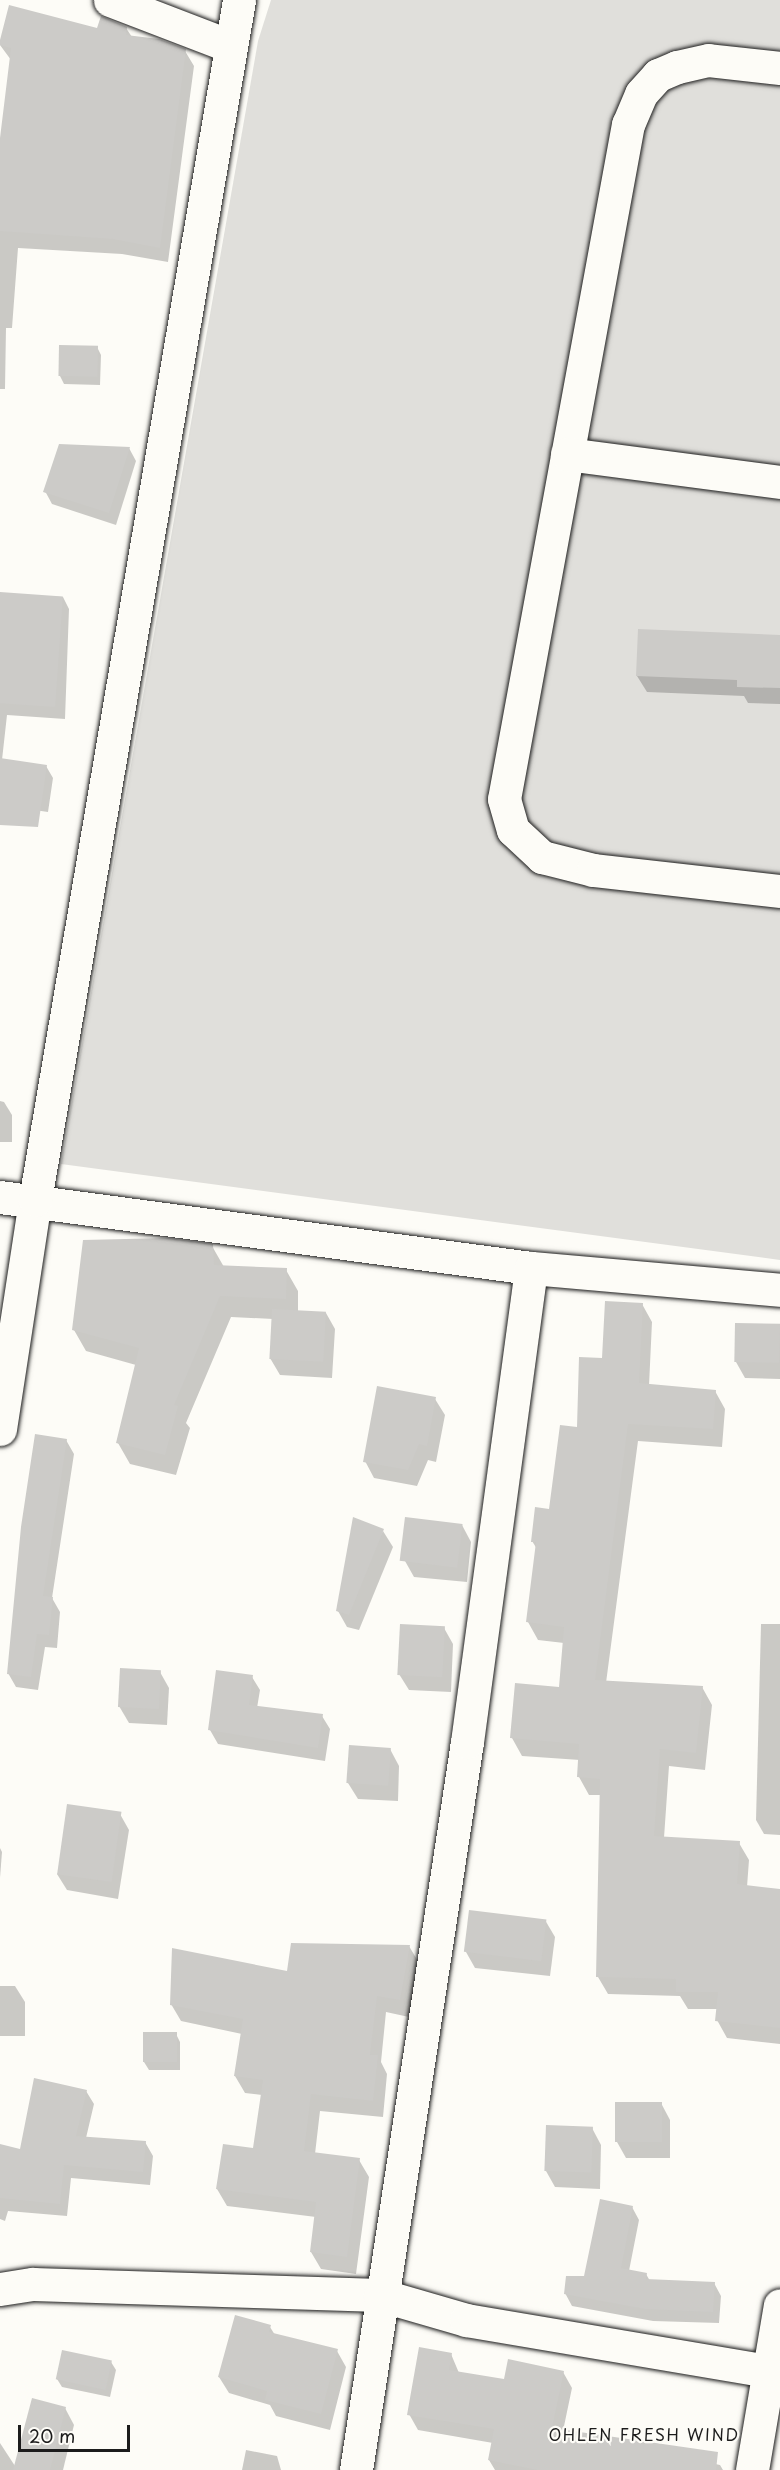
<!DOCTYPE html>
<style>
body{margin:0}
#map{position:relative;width:780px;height:2470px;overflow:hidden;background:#fdfcf7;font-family:"Playpen Sans",sans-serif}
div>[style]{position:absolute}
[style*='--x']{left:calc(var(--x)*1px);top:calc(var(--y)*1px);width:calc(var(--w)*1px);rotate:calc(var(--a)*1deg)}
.green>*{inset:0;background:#e0dfdb}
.shadow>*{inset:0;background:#0003}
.building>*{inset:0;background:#cccbc8;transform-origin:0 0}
.roads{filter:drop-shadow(0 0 2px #1c1c1c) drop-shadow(0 0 2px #1c1c1c)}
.minor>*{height:33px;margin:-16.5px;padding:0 16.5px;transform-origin:16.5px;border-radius:16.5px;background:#fdfcf7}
span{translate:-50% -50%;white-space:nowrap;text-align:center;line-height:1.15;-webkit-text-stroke:4.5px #fdfcf7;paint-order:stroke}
.neighbourhood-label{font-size:16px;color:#1c1c1c;letter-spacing:1.5px}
.scale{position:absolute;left:18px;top:2425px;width:112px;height:27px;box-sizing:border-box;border:3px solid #1c1c1c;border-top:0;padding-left:8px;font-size:18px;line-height:21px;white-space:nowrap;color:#1c1c1c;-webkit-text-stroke:4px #fdfcf7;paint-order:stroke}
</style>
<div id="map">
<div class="green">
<div style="clip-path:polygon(271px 0,780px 0,780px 1260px,61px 1164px,258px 41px)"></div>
</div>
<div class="shadow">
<div style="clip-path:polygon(126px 28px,132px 37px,185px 51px,194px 66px,168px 262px,122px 254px,18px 248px,12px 328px,6px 328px,5px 389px,0 389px,0 150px,11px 60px,0 45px)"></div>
<div style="clip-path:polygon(97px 347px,101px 355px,100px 385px,64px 384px,60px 376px)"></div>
<div style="clip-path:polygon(129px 448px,136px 461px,116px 525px,52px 504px,45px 491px)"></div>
<div style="clip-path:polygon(0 594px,63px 597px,69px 609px,65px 719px,7px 715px,2px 760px,46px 766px,53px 778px,48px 812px,0 805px)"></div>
<div style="clip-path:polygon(639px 630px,780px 636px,780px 704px,748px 703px,744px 696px,647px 692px,637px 676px)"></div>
<div style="clip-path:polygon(0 1101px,4px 1102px,12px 1115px,12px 1142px,0 1142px)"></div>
<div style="clip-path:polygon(212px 1246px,224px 1267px,286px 1270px,298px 1291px,298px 1311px,326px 1313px,335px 1329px,332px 1378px,280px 1375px,270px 1358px,273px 1319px,231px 1317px,186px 1423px,190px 1428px,176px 1475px,130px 1464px,118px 1443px,136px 1365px,86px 1351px,74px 1330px)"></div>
<div style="clip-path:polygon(642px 1304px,652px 1322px,649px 1386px,715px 1391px,725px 1409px,722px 1447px,638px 1441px,606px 1683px,702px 1687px,712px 1705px,705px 1770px,669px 1766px,664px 1838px,739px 1843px,749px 1860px,747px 1887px,780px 1891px,780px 2044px,727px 2038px,717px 2020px,718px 2009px,688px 2009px,680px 1996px,608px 1994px,598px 1977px,601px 1795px,589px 1795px,579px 1777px,580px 1760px,522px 1756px,512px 1738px,561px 1688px,564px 1643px,538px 1640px,528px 1622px,537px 1549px,532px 1541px,550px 1510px,604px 1359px)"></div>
<div style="clip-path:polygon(737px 1324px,780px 1325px,780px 1379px,745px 1378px,736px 1362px)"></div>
<div style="clip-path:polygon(435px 1399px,445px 1415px,436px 1462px,428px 1460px,417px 1486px,374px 1478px,365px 1461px)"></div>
<div style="clip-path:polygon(66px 1440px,74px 1454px,52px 1598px,60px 1612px,57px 1648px,45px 1647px,38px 1690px,16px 1687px,8px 1673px)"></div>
<div style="clip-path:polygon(462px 1525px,471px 1542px,467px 1582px,414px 1577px,405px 1561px)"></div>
<div style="clip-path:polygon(383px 1531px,393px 1547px,359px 1630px,347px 1627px,338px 1611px)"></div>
<div style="clip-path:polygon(761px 1624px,780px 1624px,780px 1835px,764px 1834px,756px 1820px)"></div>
<div style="clip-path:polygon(444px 1628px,453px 1644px,451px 1692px,409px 1690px,399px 1674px)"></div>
<div style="clip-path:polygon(160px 1672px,169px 1688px,167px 1725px,129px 1723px,119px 1706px)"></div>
<div style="clip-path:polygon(252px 1677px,260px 1690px,257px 1708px,322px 1716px,330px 1729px,325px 1761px,218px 1744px,210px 1730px)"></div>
<div style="clip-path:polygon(390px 1749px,399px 1766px,398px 1801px,358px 1799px,348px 1783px)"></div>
<div style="clip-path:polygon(120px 1814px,129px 1830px,118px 1899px,67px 1890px,57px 1874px)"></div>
<div style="clip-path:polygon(0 1848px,2px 1852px,0 1878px)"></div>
<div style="clip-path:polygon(545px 1920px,555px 1937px,550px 1976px,475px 1968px,466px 1952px)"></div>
<div style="clip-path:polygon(409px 1946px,419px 1963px,409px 2017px,386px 2012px,381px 2062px,387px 2074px,383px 2117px,320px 2111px,315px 2154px,359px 2160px,369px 2177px,356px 2274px,321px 2269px,311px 2252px,316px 2217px,227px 2206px,217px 2189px,254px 2150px,262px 2095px,245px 2093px,235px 2076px,242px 2034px,181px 2021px,171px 2004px,288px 1972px)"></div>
<div style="clip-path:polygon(0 1986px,15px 1986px,25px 2002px,25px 2036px,0 2036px)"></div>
<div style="clip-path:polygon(176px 2034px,180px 2042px,180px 2070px,149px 2070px,144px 2062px)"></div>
<div style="clip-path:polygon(86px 2091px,94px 2104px,86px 2138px,145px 2142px,153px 2156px,150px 2185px,71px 2178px,67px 2216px,8px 2211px,5px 2221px,0 2219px,0 2146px,21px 2151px)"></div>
<div style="clip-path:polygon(661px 2103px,670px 2120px,670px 2158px,626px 2158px,617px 2142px)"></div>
<div style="clip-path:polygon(592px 2128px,601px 2145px,600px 2189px,555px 2187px,546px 2171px)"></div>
<div style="clip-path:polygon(632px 2207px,639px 2220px,629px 2271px,646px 2274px,650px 2281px,714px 2283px,721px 2296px,719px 2323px,653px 2321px,572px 2306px,565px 2293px,585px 2278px)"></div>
<div style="clip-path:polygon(270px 2327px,275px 2335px,337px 2351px,346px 2367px,330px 2430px,276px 2416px,270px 2405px,229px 2393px,219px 2377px)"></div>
<div style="clip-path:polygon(451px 2354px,459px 2373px,505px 2381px,563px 2372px,572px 2388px,563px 2431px,720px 2465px,723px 2470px,495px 2470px,489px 2460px,493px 2443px,418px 2430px,409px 2414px)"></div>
<div style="clip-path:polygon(111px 2362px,116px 2370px,110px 2397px,62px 2387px,57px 2379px)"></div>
<div style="clip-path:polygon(65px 2408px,74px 2425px,63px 2470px,18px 2470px)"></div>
<div style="clip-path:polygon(0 2443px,15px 2466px,14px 2470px,0 2470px)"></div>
<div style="clip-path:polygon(246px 2450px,277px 2456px,281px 2470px,242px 2470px)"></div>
</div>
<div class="building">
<div style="clip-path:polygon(9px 5px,97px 28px,101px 16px,127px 27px,126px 35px,159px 39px,186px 49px,160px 248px,113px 239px,0 231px,0 138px,11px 48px,0 45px,0 40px)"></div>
<div style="left:59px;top:345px;width:39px;height:31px;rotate:1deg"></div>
<div style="clip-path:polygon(59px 444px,130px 447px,109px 513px,43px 492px)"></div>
<div style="left:0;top:592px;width:63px;height:111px;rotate:4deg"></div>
<div style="clip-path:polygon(638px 629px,780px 635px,780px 688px,737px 687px,737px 680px,636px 676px)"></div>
<div style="clip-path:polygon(0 758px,47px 765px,38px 827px,0 825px)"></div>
<div style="clip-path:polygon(168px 1238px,213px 1244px,214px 1265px,287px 1268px,286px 1299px,220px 1296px,174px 1405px,178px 1406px,165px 1455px,116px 1443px,139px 1348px,72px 1330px,83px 1240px)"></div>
<div style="clip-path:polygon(605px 1301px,643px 1303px,639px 1383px,716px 1390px,713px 1429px,628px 1424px,595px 1680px,703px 1686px,696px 1753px,660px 1749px,654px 1836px,740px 1841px,737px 1884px,780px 1889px,780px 2028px,715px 2021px,718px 1992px,676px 1992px,676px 1979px,596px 1977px,600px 1779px,577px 1777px,579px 1744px,510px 1738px,515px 1683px,559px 1687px,564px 1627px,526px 1622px,536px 1542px,531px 1542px,535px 1507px,549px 1509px,560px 1425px,577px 1427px,579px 1357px,602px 1358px)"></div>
<div style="left:272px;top:1309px;width:54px;height:50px;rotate:3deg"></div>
<div style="left:735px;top:1323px;width:45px;height:39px;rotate:1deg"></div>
<div style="clip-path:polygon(377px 1386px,436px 1397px,427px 1446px,419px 1444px,408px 1470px,363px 1462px)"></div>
<div style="clip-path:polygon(35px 1434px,67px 1439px,43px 1596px,53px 1597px,49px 1635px,37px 1634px,31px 1677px,7px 1674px,21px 1527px)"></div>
<div style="clip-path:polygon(353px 1517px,384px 1529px,349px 1615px,336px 1611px)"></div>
<div style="left:405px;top:1517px;width:58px;height:44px;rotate:7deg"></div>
<div style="left:400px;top:1624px;width:45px;height:51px;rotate:3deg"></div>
<div style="left:120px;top:1668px;width:41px;height:39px;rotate:3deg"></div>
<div style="clip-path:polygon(216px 1670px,253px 1675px,249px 1705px,323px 1714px,318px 1748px,208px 1730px)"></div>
<div style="left:349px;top:1745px;width:42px;height:38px;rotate:4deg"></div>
<div style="left:67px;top:1804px;width:55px;height:71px;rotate:8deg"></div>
<div style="left:469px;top:1910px;width:78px;height:42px;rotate:7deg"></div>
<div style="clip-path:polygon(291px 1943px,410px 1945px,400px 2000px,377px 1996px,370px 2055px,378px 2055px,373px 2101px,311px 2094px,304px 2151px,360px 2158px,347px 2257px,310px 2252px,316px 2202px,216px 2189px,223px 2144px,253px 2148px,263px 2080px,234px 2076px,243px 2019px,170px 2005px,172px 1948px,287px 1971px)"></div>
<div style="left:143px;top:2032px;width:34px;height:30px"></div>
<div style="clip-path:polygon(34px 2078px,87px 2090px,76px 2136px,146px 2141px,143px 2172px,64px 2165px,60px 2204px,0 2198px,0 2144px,20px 2149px)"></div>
<div style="left:615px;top:2102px;width:47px;height:40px"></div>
<div style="left:546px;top:2125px;width:47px;height:46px;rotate:2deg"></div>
<div style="clip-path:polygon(600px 2199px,633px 2206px,621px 2268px,647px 2273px,646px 2279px,715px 2282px,713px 2312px,645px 2309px,564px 2294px,566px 2276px,584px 2276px)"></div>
<div style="clip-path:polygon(235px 2315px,271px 2325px,269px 2332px,338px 2349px,321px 2414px,265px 2400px,267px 2391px,218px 2377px)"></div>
<div style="clip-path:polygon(419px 2347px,452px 2353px,449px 2370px,504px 2379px,508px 2359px,564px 2371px,552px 2428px,718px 2452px,716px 2470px,538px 2470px,488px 2460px,494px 2429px,407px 2415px)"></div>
<div style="left:62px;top:2350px;width:51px;height:30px;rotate:12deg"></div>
<div style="clip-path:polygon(32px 2398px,66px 2407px,50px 2470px,13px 2470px)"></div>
</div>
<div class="roads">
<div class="minor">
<div style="--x:110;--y:0;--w:129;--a:21"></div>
<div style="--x:780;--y:68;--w:72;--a:-173.7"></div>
<div style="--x:708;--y:60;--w:32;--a:167"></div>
<div style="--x:677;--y:67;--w:21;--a:157"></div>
<div style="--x:658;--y:75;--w:25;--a:132"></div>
<div style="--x:641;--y:94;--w:33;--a:113"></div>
<div style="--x:628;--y:124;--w:686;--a:100.41"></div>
<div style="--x:504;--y:799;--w:32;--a:74"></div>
<div style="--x:513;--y:830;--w:40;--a:43"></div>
<div style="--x:542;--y:857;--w:53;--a:14.3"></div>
<div style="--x:593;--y:870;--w:188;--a:6.4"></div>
<div style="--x:567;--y:454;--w:215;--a:7.5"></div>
<div style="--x:0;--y:1197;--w:536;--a:7.62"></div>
<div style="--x:531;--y:1268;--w:250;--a:5"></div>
<div style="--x:0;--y:1429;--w:232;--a:-81.3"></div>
<div style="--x:35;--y:1200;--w:1217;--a:-80.35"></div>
<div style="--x:0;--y:2289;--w:33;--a:-9"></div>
<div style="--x:33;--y:2284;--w:347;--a:1.8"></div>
<div style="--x:380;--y:2295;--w:90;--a:16.2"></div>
<div style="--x:466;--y:2320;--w:318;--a:9.6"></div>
<div style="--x:356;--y:2470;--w:736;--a:-81.33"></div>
<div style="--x:467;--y:1742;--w:478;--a:-82.3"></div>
<div style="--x:752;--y:2470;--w:167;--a:-80.4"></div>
</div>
</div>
<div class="neighbourhood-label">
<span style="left:644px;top:2434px">OHLEN FRESH WIND</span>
</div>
<div class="scale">20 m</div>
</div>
